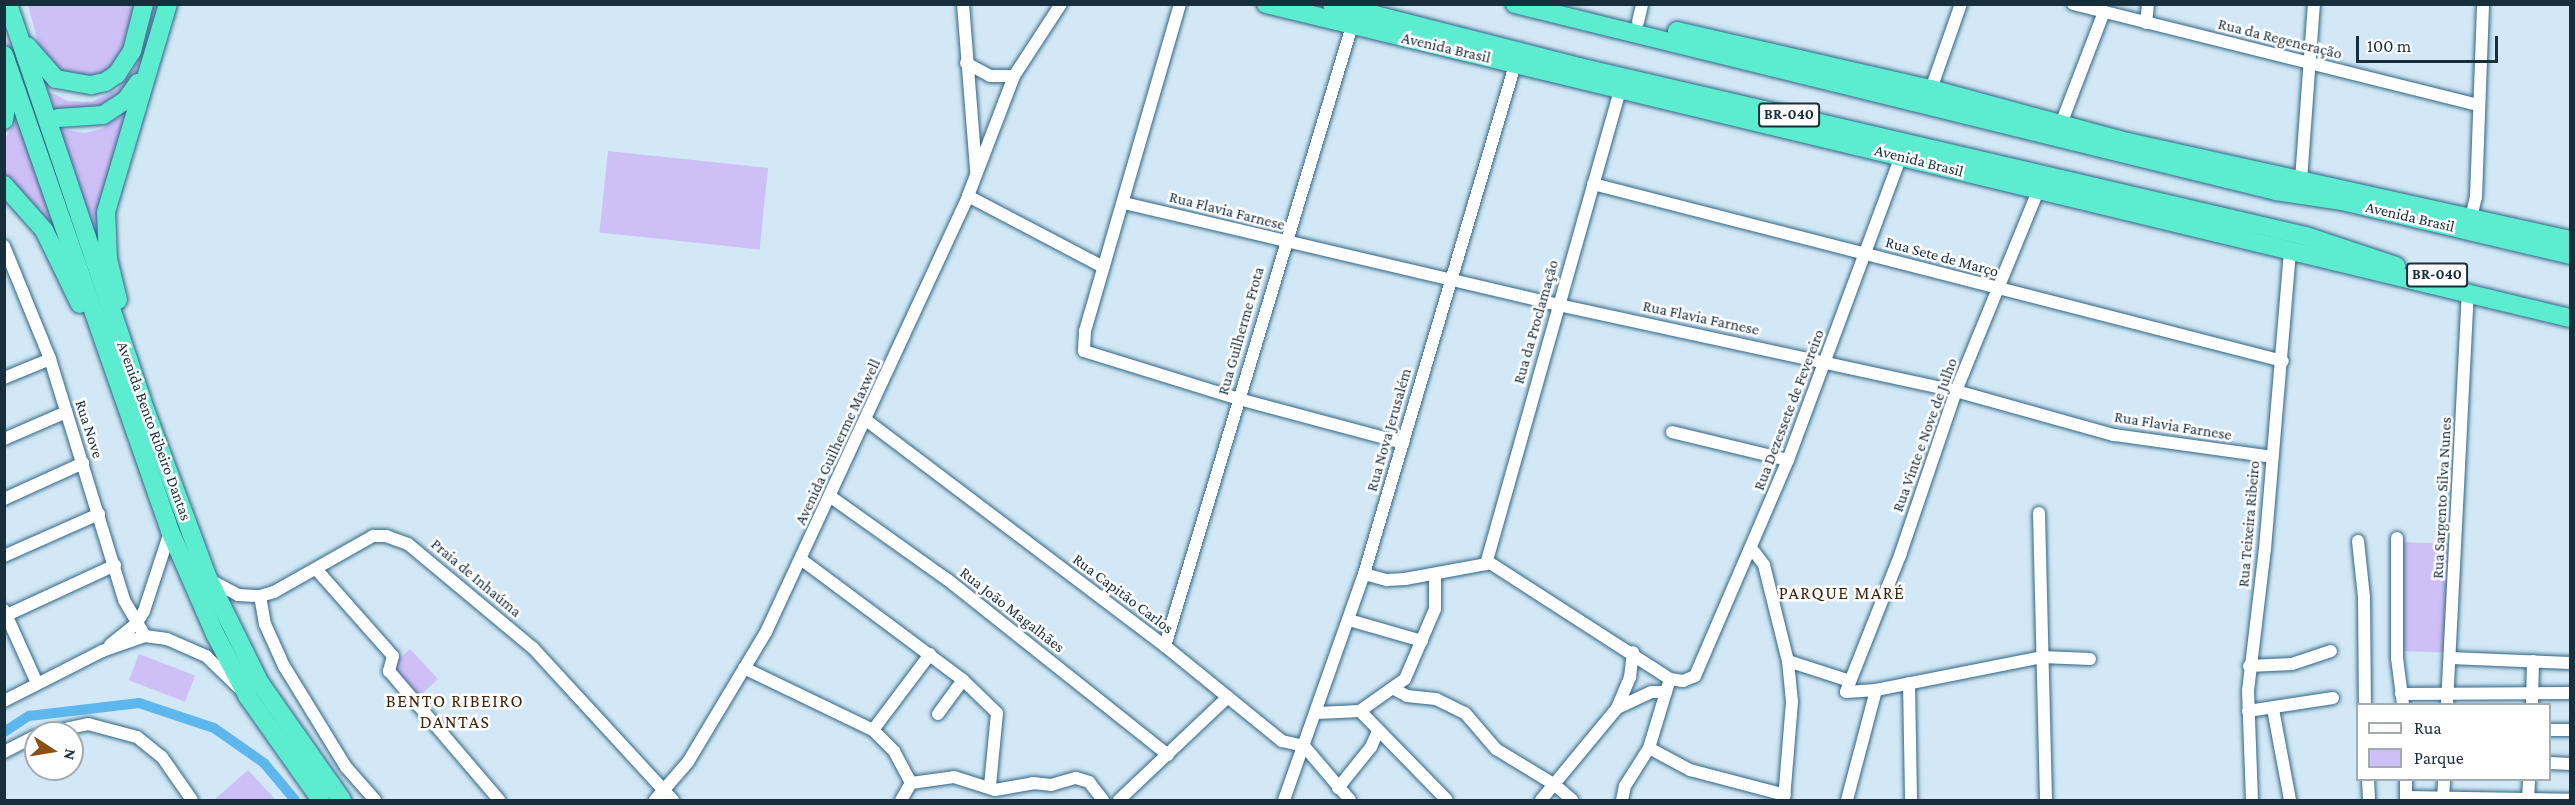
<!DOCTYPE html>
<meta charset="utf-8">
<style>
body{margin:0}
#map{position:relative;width:2575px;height:805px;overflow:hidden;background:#d2e8f6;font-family:"Crimson Pro",serif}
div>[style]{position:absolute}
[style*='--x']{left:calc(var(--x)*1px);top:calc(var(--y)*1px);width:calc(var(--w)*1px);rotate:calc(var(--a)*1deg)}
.green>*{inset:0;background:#cfbff7;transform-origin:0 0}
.canal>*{height:10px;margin:-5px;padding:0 5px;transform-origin:5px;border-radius:5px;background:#5eb7ec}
.roads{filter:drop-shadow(0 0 2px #306585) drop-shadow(0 0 2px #306585)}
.minor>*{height:12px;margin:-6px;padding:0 6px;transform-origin:6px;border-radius:6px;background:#fff}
.highway>*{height:18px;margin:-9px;padding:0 9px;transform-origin:9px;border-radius:9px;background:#5cedd0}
span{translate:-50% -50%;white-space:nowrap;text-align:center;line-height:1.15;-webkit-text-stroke:5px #fff;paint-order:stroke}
.shield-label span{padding:2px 4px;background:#fff;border:2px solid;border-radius:4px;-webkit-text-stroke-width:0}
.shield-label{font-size:15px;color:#172e3c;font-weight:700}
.street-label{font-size:16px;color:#172e3c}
.neighbourhood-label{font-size:18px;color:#402207;letter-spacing:1.5px}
.frame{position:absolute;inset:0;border:6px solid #172e3c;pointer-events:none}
.legend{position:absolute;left:2356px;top:703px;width:195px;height:78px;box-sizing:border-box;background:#fff;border:2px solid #a2abb1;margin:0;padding:8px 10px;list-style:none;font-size:18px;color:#172e3c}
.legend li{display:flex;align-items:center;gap:12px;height:30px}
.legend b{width:30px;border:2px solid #a2abb1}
.north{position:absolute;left:24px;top:721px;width:60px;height:60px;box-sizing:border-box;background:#fff;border:2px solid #a2abb1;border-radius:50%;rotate:102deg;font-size:16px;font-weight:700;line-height:24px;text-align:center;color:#172e3c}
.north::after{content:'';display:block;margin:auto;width:21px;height:27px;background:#8d4e13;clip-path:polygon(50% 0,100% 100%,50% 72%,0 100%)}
.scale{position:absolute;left:2356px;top:36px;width:142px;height:27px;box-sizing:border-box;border:3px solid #172e3c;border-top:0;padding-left:8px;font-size:18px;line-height:21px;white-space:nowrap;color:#172e3c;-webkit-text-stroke:4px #fff;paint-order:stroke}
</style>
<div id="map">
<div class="green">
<div style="clip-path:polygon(28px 5px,140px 5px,141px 15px,113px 74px,71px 80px,41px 54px)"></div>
<div style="clip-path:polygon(153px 5px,163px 5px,140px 73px,110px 108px,56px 111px,48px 91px,68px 101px,92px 102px,121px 87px,142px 56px)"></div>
<div style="clip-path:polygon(130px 108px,105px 268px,59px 129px,85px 133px,101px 129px)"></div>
<div style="clip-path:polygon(16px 121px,24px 127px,59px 241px,5px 178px,5px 139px)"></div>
<div style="left:608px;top:151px;width:161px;height:82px;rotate:6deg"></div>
<div style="left:2401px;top:542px;width:47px;height:109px;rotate:2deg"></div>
<div style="left:410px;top:649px;width:41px;height:25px;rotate:47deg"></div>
<div style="left:139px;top:654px;width:60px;height:28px;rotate:21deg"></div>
<div style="clip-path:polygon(248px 770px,276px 800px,214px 800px)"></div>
</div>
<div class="canal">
<div style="--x:4;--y:732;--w:30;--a:-33"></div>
<div style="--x:29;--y:716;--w:111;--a:-6.7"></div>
<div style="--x:139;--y:703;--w:79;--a:18.4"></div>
<div style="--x:214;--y:728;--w:61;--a:35"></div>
<div style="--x:264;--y:763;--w:48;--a:50"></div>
</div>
<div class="roads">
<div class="minor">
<div style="--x:963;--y:4;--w:168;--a:85.5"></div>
<div style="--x:1180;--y:4;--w:341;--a:106.2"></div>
<div style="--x:1085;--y:331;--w:20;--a:93"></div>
<div style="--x:1084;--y:351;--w:162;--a:17.2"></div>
<div style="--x:1239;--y:399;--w:170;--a:15"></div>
<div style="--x:2073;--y:4;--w:418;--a:14"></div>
<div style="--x:1638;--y:22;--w:18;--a:-77"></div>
<div style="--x:2146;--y:23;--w:19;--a:-84"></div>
<div style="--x:966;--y:63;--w:27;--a:28"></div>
<div style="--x:990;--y:76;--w:24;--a:0"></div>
<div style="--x:1931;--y:89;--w:90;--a:-70.6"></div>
<div style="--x:2061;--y:124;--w:120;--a:-69"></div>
<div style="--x:2301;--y:180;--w:176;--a:-85.8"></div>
<div style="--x:1593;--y:184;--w:712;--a:14.39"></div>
<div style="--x:2038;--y:191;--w:216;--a:112.3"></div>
<div style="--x:1956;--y:391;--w:171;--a:108.8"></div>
<div style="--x:1901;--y:553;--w:149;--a:111.6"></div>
<div style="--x:1846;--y:692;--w:30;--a:-4"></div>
<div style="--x:1876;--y:690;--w:169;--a:-11.2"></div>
<div style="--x:2042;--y:657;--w:48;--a:2.4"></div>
<div style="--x:968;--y:196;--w:153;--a:27.7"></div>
<div style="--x:1124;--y:203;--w:446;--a:13.2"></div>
<div style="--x:1558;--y:305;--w:407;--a:12.2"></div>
<div style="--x:1956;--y:391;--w:164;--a:15.6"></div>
<div style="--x:2114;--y:435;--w:160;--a:7.9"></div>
<div style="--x:2471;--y:218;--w:22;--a:-77"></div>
<div style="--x:2476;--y:197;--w:193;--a:-87.9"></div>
<div style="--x:4;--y:246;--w:122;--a:67.8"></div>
<div style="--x:50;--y:359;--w:252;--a:72.9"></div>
<div style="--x:124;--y:600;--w:42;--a:59.7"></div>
<div style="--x:4;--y:378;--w:50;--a:-22.4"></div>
<div style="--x:866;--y:420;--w:375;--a:37.1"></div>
<div style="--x:1165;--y:646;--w:151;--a:39.1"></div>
<div style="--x:1282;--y:741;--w:23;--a:13"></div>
<div style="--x:1304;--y:746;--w:71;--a:49.6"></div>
<div style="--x:1672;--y:432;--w:119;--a:13.6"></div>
<div style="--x:4;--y:439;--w:68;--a:-23.5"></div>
<div style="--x:831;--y:497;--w:143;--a:35.4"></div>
<div style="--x:948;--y:580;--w:281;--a:38.5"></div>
<div style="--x:4;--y:499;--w:87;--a:-24.5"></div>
<div style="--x:2039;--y:513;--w:287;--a:88.6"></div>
<div style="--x:2397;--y:538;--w:120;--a:90"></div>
<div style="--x:2397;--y:658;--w:46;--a:82.6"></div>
<div style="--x:2358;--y:541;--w:56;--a:83.9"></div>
<div style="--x:2364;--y:597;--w:107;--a:89.5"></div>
<div style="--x:1752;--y:549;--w:20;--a:53"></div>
<div style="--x:1764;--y:565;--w:99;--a:76"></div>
<div style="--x:1788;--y:661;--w:41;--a:84.4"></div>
<div style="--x:1792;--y:702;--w:98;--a:94.7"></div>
<div style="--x:4;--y:556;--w:104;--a:-23.9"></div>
<div style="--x:802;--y:560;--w:201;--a:36.7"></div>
<div style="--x:963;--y:680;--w:47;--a:44.1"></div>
<div style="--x:997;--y:713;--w:73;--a:95.5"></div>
<div style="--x:1487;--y:561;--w:218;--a:32.8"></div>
<div style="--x:1670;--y:679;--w:13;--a:9"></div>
<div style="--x:1683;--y:681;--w:13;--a:-23"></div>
<div style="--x:1695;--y:676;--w:235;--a:-66.7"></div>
<div style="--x:1788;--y:460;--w:324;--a:-69.6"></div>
<div style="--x:316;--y:569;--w:116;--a:48.5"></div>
<div style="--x:393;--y:656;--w:16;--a:105"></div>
<div style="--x:389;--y:671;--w:170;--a:49.5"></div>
<div style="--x:1364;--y:574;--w:24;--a:15"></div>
<div style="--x:1387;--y:580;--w:18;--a:-3"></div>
<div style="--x:1405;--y:579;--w:82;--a:-10.5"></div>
<div style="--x:1486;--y:564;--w:494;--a:-74.2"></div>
<div style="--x:212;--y:581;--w:30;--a:28"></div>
<div style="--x:238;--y:595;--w:22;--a:3"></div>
<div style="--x:260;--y:596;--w:15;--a:-16"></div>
<div style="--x:274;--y:592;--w:114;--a:-29.5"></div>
<div style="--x:373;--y:536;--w:13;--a:0"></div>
<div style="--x:386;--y:536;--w:23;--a:20"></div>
<div style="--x:408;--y:544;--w:163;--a:39.8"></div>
<div style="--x:533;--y:648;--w:207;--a:47.4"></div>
<div style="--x:260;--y:596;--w:28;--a:80"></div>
<div style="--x:265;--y:624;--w:46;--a:65.7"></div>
<div style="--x:284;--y:666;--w:119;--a:58.5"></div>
<div style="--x:346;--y:767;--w:44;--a:48.7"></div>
<div style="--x:4;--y:610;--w:80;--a:65.7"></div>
<div style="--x:7;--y:615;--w:119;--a:-24.8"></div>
<div style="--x:1349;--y:620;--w:76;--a:16"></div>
<div style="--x:110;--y:645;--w:33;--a:-39"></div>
<div style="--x:136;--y:624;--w:15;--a:-58"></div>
<div style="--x:144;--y:611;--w:83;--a:-71.8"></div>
<div style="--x:1165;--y:646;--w:648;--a:-73.22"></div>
<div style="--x:2450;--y:658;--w:120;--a:2.4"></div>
<div style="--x:1788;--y:661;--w:65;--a:17.9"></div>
<div style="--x:2249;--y:666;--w:43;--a:-2.7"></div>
<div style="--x:2292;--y:664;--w:41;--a:-18.4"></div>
<div style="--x:744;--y:668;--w:143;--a:25.7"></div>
<div style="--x:873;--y:730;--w:30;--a:45"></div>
<div style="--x:894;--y:751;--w:36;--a:62"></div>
<div style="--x:911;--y:783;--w:20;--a:120"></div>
<div style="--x:1909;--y:683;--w:117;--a:89"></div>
<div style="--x:1394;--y:689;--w:15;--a:28"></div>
<div style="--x:1407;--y:696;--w:29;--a:6"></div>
<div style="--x:1436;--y:699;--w:32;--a:26"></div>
<div style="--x:1465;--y:713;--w:48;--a:49.3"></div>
<div style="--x:1496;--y:749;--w:69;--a:31.4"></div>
<div style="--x:1555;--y:785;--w:23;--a:41"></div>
<div style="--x:2401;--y:694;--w:169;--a:-0.3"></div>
<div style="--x:4;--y:701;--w:110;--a:-27"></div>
<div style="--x:102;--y:651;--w:46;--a:-19.2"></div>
<div style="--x:145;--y:636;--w:22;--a:8"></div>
<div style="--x:167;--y:639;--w:43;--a:23.6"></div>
<div style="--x:206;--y:656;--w:46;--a:44.1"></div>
<div style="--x:2447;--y:704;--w:412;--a:-87.1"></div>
<div style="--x:2532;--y:704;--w:43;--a:-88.7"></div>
<div style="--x:1617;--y:708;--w:38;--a:-25"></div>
<div style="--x:1652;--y:692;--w:14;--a:0"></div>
<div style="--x:2273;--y:709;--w:93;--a:79.4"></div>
<div style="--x:1360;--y:711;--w:124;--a:45.7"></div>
<div style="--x:2248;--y:711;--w:86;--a:-8.7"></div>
<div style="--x:1317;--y:713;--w:43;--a:-2.7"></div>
<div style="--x:1360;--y:711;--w:55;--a:-35.4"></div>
<div style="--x:1405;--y:679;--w:76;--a:-66.8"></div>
<div style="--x:1435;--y:609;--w:34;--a:-90"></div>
<div style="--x:938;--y:714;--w:42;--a:-53.7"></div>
<div style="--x:873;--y:730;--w:95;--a:-53.1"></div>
<div style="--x:2550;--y:730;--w:20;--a:0"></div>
<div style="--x:45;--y:733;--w:44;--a:-11.8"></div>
<div style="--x:88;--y:724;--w:51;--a:14.9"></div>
<div style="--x:137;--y:737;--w:32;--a:39"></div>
<div style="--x:162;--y:757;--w:52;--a:55.1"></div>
<div style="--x:1649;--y:748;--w:47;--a:28.2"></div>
<div style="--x:1690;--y:770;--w:98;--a:14.7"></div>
<div style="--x:4;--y:752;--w:36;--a:-27"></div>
<div style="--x:2550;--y:763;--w:20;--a:3"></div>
<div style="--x:2368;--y:780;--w:20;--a:87"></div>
<div style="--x:2406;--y:780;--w:20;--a:90"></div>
<div style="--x:911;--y:783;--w:43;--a:-7.9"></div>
<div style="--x:954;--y:777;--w:43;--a:17.6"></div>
<div style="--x:995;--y:790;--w:39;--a:-10"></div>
<div style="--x:1033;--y:783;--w:18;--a:6"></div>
<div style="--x:1051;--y:785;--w:26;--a:-16"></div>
<div style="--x:1076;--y:778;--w:14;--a:17"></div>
<div style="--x:1089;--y:782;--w:23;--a:52"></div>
<div style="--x:1338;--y:788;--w:53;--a:-51.2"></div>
<div style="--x:1371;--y:747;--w:17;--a:-66"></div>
<div style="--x:2406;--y:797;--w:164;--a:1"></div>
<div style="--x:655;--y:800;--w:50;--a:-49"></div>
<div style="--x:688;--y:762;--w:152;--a:-59"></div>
<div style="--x:766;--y:632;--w:481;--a:-65.1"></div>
<div style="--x:968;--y:196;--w:129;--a:-69"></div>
<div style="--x:1014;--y:76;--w:86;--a:-56.9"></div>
<div style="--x:1119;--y:800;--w:150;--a:-43.4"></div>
<div style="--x:1284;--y:800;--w:240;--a:-70.5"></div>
<div style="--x:1364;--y:574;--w:531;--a:-73.48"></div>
<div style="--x:1541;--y:800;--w:119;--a:-50.4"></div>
<div style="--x:1617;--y:708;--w:34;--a:-67"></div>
<div style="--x:1630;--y:677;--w:25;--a:-83"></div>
<div style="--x:1622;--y:800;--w:14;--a:-78"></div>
<div style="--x:1625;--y:786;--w:45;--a:-57.7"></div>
<div style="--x:1649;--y:748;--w:72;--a:-73.1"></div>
<div style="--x:1847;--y:800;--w:114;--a:-75.2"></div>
<div style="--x:2252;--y:800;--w:109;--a:-92.1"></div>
<div style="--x:2248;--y:691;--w:143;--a:-83.2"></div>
<div style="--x:2265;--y:549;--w:299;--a:-85.2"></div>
<div style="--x:2443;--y:800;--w:20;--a:-87"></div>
<div style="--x:2528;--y:800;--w:20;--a:-87"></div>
</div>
<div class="highway">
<div style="--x:8;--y:4;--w:419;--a:71.3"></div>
<div style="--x:142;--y:401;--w:189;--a:69.6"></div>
<div style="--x:208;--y:578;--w:117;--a:63.7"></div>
<div style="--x:260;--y:683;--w:143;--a:55"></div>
<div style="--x:1266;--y:4;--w:1341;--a:13.54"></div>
<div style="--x:1332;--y:4;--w:255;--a:14.3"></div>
<div style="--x:1579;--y:67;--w:746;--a:13.09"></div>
<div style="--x:2306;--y:236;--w:95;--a:18.4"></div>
<div style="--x:1515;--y:4;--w:784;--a:13.81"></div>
<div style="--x:2276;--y:191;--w:67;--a:8.6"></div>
<div style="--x:2342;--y:201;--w:234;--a:13.3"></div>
<div style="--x:1677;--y:31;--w:261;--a:12.9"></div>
<div style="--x:1931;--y:89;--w:204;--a:15.1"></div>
<div style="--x:2128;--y:142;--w:453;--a:12.5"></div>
<div style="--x:27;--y:46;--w:44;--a:48.7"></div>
<div style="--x:56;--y:79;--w:36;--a:10"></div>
<div style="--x:91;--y:85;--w:14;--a:-12"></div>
<div style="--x:105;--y:82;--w:14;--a:-34"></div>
<div style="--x:117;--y:74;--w:27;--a:-57"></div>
<div style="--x:132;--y:51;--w:49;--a:-75.7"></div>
<div style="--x:4;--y:55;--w:504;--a:70.77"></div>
<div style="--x:170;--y:531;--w:112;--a:66.4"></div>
<div style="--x:215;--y:634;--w:71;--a:62.4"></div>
<div style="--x:248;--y:697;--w:126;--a:54.7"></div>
<div style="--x:58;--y:118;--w:45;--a:-3.8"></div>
<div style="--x:103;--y:115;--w:27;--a:-33"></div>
<div style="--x:126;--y:100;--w:21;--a:-55"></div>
<div style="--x:4;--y:120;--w:38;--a:-81"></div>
<div style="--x:4;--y:185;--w:60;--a:48.4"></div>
<div style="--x:44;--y:230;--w:82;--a:64.1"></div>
<div style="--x:118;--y:300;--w:42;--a:-103.7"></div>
<div style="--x:108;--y:259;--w:47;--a:-92.4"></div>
<div style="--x:106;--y:212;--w:217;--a:-73.4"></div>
</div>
</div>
<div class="shield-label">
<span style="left:1789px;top:115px">BR-040</span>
<span style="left:2437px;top:275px">BR-040</span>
</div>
<div class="street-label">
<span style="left:2280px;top:39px;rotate:14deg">Rua da Regeneração</span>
<span style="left:1446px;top:48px;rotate:13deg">Avenida Brasil</span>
<span style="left:1919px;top:161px;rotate:14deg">Avenida Brasil</span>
<span style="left:1227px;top:211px;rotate:14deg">Rua Flavia Farnese</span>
<span style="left:2410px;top:217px;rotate:13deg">Avenida Brasil</span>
<span style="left:1942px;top:257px;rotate:15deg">Rua Sete de Março</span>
<span style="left:1701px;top:318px;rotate:12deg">Rua Flavia Farnese</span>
<span style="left:1536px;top:322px;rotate:-74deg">Rua da Proclamação</span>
<span style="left:1241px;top:331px;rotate:-74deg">Rua Guilherme Frota</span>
<span style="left:1789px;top:410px;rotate:-69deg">Rua Dezessete de Fevereiro</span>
<span style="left:2173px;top:426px;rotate:9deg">Rua Flavia Farnese</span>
<span style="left:89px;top:429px;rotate:72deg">Rua Nove</span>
<span style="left:1389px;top:430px;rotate:-74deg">Rua Nova Jerusalém</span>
<span style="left:154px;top:431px;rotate:70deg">Avenida Bento Ribeiro Dantas</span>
<span style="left:1925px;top:435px;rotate:-70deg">Rua Vinte e Nove de Julho</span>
<span style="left:838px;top:442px;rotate:-65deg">Avenida Guilherme Maxwell</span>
<span style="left:2442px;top:498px;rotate:-87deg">Rua Sargento Silva Nunes</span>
<span style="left:2249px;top:524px;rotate:-85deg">Rua Teixeira Ribeiro</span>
<span style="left:476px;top:578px;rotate:40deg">Praia de Inhaúma</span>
<span style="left:1123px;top:594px;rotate:37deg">Rua Capitão Carlos</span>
<span style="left:1012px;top:610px;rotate:38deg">Rua João Magalhães</span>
</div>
<div class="neighbourhood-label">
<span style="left:1842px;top:593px">PARQUE MARÉ</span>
<span style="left:455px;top:712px">BENTO RIBEIRO<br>DANTAS</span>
</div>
<div class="frame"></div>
<ul class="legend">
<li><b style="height:8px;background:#fff"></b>Rua</li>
<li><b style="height:16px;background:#cfbff7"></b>Parque</li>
</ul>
<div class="north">N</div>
<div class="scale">100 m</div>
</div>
